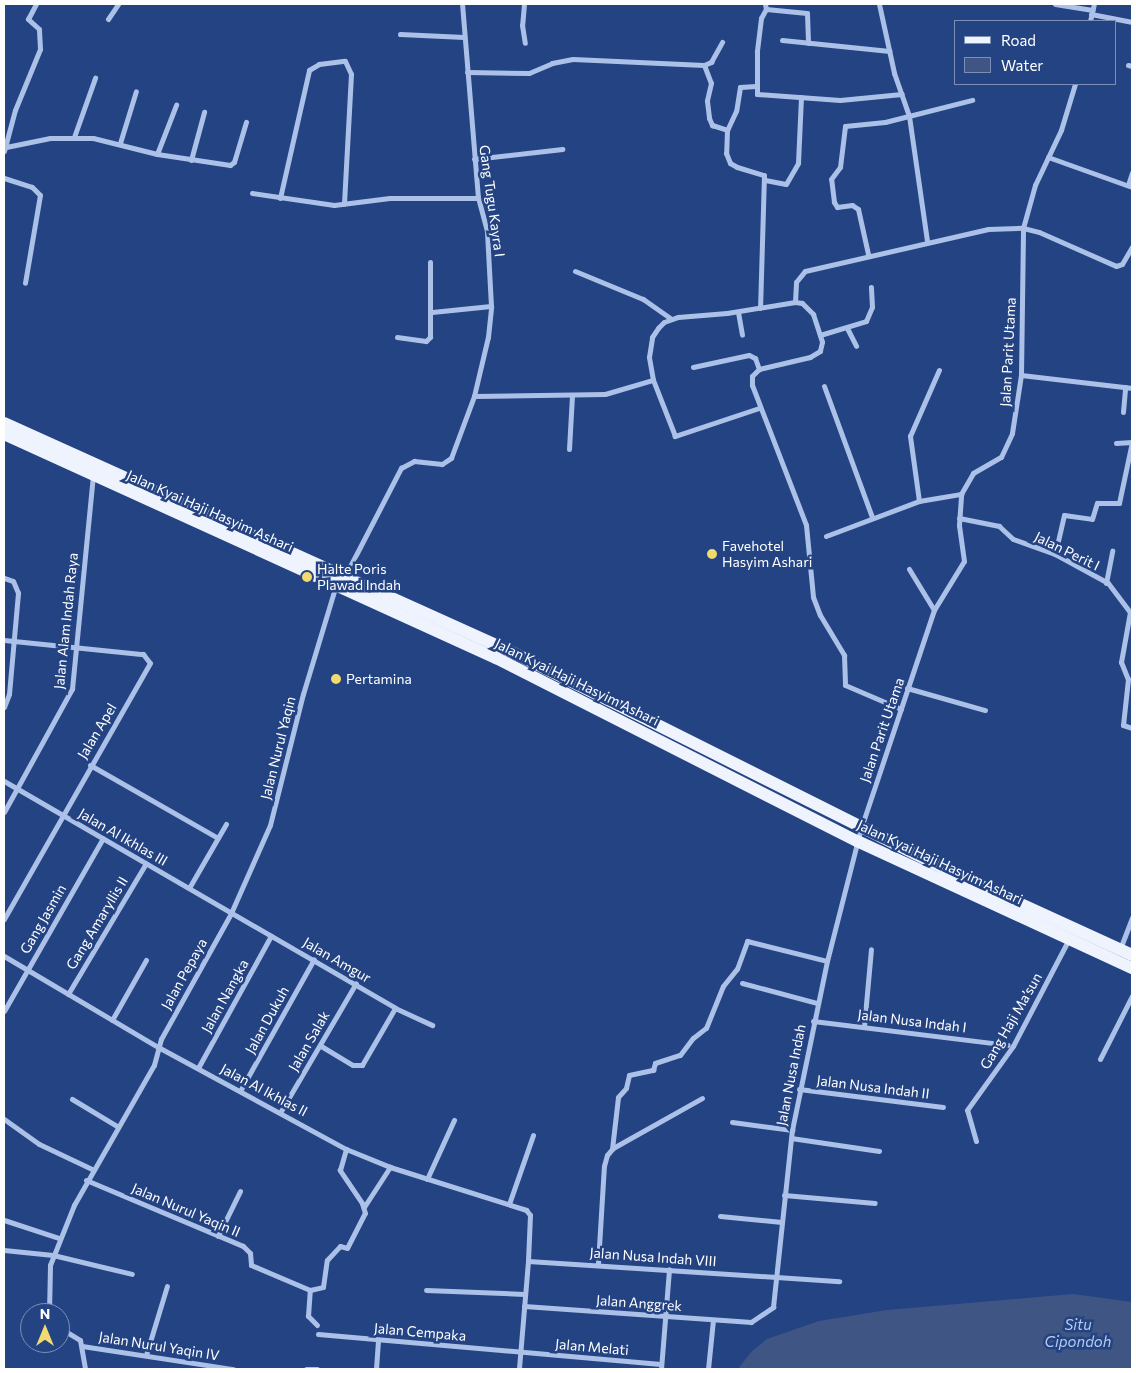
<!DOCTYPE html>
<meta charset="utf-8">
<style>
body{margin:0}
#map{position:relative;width:1136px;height:1373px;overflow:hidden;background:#244383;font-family:Commissioner,sans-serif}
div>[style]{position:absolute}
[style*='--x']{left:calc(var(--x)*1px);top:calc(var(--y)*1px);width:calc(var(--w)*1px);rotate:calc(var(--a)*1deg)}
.water>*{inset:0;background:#3f5685}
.minor>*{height:5px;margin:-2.5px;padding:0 2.5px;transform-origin:2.5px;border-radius:2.5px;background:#acc1e8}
.primary>*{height:12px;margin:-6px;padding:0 6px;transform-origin:6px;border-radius:6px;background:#eef3fe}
.dots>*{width:14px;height:14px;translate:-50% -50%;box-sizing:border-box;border:2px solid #244383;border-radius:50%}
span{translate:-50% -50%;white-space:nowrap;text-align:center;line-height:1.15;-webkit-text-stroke:5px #244383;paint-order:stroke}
.street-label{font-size:14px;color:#fff}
.poi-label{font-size:14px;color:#fff}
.left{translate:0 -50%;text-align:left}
.water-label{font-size:15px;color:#b8cbef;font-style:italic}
.frame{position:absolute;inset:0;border:5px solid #fff;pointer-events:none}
.legend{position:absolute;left:954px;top:20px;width:162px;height:65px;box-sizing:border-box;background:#244383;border:1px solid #7c8eb5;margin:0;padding:6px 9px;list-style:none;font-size:15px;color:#fff}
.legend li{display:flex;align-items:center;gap:10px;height:25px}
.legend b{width:25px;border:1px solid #7c8eb5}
.north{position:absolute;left:20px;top:1303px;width:50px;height:50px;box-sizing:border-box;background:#244383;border:1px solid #7c8eb5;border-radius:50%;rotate:0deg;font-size:14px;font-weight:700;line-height:20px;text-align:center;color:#fff}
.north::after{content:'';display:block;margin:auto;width:18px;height:22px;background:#f2da70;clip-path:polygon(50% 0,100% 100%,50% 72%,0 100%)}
</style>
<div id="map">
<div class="water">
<div style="clip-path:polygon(1073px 1294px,1132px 1302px,1132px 1369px,738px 1369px,752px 1351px,767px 1339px,819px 1321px,887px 1310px)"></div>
</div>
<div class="minor">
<div style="--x:524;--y:4;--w:21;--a:95"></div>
<div style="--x:522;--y:25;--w:18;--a:81"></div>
<div style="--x:765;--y:4;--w:5;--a:79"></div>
<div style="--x:766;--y:9;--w:41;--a:5.6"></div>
<div style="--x:807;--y:13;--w:30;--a:88"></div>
<div style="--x:879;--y:4;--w:71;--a:77.7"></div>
<div style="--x:894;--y:73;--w:46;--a:70.8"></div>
<div style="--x:909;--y:116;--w:126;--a:81.8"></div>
<div style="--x:1055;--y:4;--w:38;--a:9"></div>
<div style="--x:766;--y:9;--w:10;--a:119"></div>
<div style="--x:761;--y:18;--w:34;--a:97"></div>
<div style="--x:757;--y:52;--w:42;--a:90"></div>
<div style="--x:757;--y:94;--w:83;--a:4.1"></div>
<div style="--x:840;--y:100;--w:62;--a:-5.5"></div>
<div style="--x:1091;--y:14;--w:42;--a:11"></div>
<div style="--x:108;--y:19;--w:18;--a:-56"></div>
<div style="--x:1090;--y:21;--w:17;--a:-77"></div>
<div style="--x:400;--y:34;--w:64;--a:2.7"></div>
<div style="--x:782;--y:40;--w:108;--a:5.9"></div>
<div style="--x:704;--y:65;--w:19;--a:69"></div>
<div style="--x:711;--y:83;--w:18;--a:103"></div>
<div style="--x:707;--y:101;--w:17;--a:83"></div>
<div style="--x:709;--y:118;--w:8;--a:67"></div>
<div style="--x:712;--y:125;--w:16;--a:18"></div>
<div style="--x:1128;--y:65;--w:4;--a:14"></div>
<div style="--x:467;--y:72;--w:62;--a:0.9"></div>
<div style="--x:529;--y:73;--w:25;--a:-23"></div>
<div style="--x:552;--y:63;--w:21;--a:-11"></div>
<div style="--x:573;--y:59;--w:131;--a:2.6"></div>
<div style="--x:704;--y:65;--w:8;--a:-23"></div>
<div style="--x:711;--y:62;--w:23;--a:-61"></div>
<div style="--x:756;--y:86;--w:16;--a:176"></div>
<div style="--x:740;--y:87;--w:24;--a:99"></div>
<div style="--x:736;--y:111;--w:21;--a:115"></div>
<div style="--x:727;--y:130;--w:23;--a:92"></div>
<div style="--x:726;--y:153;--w:11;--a:68"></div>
<div style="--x:730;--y:163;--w:8;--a:30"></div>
<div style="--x:737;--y:167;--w:28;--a:17"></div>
<div style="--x:764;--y:175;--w:133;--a:91.7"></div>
<div style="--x:74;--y:137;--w:63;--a:-70.4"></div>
<div style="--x:120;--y:143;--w:54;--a:-72.9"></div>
<div style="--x:6;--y:147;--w:45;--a:-11.6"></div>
<div style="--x:50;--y:138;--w:43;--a:0"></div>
<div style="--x:93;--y:138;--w:66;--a:14"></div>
<div style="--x:157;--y:154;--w:74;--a:8.6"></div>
<div style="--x:230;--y:165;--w:5;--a:-37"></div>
<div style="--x:234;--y:162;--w:42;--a:-73.3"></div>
<div style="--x:4;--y:151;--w:42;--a:-75"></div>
<div style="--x:15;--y:110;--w:66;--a:-67.7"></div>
<div style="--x:40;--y:49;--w:20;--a:-93"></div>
<div style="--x:39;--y:29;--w:15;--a:-138"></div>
<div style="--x:28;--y:19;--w:17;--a:-62"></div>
<div style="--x:157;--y:154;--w:53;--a:-68.8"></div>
<div style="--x:1048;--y:157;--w:89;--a:19.7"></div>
<div style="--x:474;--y:159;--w:89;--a:-6.5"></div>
<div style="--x:191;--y:160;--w:50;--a:-74.8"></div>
<div style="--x:4;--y:178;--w:29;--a:18"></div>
<div style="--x:32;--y:187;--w:11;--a:45"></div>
<div style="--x:40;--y:195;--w:89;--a:99.7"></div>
<div style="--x:765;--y:180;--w:21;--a:11"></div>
<div style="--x:786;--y:184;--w:24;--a:-60"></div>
<div style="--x:798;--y:163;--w:66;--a:-87.4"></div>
<div style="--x:1128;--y:185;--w:13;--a:-72"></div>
<div style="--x:252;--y:193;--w:83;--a:8.3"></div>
<div style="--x:334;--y:205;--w:56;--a:-7.1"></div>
<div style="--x:390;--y:198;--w:88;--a:0"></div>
<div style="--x:280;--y:198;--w:131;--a:-77.2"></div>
<div style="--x:309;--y:70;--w:12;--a:-31"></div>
<div style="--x:319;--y:64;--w:26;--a:-7"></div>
<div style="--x:345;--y:61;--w:14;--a:65"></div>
<div style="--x:351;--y:74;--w:130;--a:93.1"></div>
<div style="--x:868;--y:254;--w:46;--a:-102.5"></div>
<div style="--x:858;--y:209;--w:7;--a:-146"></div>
<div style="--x:852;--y:205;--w:15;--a:172"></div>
<div style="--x:837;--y:207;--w:6;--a:-121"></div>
<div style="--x:834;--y:202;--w:23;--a:-97"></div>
<div style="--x:831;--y:179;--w:15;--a:-53"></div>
<div style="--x:840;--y:167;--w:41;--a:-83"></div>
<div style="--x:845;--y:126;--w:40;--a:-5.7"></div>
<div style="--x:885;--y:122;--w:90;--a:-14.2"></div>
<div style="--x:575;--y:271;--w:74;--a:22.4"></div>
<div style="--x:643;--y:299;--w:33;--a:35"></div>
<div style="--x:795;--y:302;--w:20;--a:-87"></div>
<div style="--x:796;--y:282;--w:14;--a:-51"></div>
<div style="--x:805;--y:271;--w:188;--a:-12.9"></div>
<div style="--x:988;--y:229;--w:35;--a:-2"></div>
<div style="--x:1023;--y:228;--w:16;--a:14"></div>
<div style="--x:1039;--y:232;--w:84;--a:23.8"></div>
<div style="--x:1116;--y:266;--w:6;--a:-18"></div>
<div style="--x:1122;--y:264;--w:20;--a:-60"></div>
<div style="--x:432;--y:312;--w:59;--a:-5.8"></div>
<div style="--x:738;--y:312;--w:23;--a:80"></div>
<div style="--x:847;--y:328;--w:20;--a:63"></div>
<div style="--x:820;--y:335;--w:48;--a:-16.9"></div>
<div style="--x:866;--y:321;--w:15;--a:-67"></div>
<div style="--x:872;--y:307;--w:20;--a:-93"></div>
<div style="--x:397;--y:337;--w:29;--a:8"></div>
<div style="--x:426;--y:341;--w:6;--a:-45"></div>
<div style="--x:430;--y:337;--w:75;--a:-90"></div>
<div style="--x:693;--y:367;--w:57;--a:-12.1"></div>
<div style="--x:749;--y:355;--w:7;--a:27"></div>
<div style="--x:755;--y:358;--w:12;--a:70"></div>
<div style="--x:1021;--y:375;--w:112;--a:6.7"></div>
<div style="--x:824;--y:386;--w:140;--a:69.9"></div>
<div style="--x:474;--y:396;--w:131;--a:-0.9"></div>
<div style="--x:605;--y:394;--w:50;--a:-16.3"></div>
<div style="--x:759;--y:408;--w:89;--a:161.6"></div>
<div style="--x:675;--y:436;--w:60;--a:-111.4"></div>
<div style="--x:653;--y:380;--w:23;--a:-100"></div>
<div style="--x:649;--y:357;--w:20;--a:-81"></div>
<div style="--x:652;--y:337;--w:11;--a:-56"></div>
<div style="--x:658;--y:328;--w:8;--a:-45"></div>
<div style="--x:664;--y:322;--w:15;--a:-20"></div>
<div style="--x:678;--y:317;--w:49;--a:-4.7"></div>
<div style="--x:727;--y:313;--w:69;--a:-9.2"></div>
<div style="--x:795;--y:302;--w:7;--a:8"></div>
<div style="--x:802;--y:303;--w:16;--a:45"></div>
<div style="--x:813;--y:314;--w:29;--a:72"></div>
<div style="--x:822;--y:342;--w:9;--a:103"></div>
<div style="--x:820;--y:351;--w:12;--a:149"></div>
<div style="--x:810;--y:357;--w:52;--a:166.8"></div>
<div style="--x:759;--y:369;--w:10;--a:135"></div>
<div style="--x:752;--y:376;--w:9;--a:90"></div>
<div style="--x:752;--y:385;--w:150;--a:68.9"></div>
<div style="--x:806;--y:525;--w:72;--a:84.4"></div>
<div style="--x:813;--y:597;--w:19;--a:69"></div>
<div style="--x:820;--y:615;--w:47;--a:59"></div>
<div style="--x:844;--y:655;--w:30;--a:88"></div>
<div style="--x:845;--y:685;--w:61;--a:23.2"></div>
<div style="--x:1123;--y:412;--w:25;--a:-85"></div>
<div style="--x:1116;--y:443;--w:16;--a:-4"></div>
<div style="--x:569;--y:449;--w:54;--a:-86.8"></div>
<div style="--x:919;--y:501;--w:66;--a:-97.9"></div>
<div style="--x:910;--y:436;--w:72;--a:-66.3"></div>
<div style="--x:959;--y:518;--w:41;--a:11.3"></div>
<div style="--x:999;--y:526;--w:19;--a:43"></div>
<div style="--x:1013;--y:539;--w:45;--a:19.7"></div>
<div style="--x:1055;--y:554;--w:60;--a:28.7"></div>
<div style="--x:1108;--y:583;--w:36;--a:53"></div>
<div style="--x:1130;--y:612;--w:51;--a:100.2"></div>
<div style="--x:1121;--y:662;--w:18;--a:68"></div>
<div style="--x:1128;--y:679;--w:46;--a:96.2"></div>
<div style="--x:1123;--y:725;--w:9;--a:18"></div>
<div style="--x:826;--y:536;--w:99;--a:-20.6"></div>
<div style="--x:919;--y:501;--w:43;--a:-9.5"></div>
<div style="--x:1055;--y:554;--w:40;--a:-77"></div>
<div style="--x:1064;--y:515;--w:28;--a:8"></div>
<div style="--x:1092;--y:519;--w:17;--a:-73"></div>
<div style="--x:1097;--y:503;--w:22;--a:0"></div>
<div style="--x:1119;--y:503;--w:62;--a:-78"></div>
<div style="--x:909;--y:569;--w:48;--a:58.6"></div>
<div style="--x:345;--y:576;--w:122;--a:-62.6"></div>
<div style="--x:401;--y:468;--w:15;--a:-28"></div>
<div style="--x:414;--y:461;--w:28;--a:6"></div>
<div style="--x:442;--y:464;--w:11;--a:-34"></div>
<div style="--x:451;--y:458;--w:66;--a:-69.6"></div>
<div style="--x:474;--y:396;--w:61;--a:-76.7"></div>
<div style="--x:488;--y:337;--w:31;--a:-84"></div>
<div style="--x:491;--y:306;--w:75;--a:-93.1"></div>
<div style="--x:487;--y:231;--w:34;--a:-105"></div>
<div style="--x:478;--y:198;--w:195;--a:-94.7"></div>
<div style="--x:4;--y:578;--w:9;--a:18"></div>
<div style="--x:13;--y:581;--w:13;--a:67"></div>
<div style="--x:18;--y:593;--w:101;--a:95.1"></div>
<div style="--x:9;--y:694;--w:14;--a:111"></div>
<div style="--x:1106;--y:583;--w:33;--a:-79"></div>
<div style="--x:4;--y:640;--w:140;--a:5.8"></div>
<div style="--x:143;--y:654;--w:11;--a:52"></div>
<div style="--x:150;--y:663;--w:295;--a:119.7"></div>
<div style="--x:907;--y:688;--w:81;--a:15.8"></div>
<div style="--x:90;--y:765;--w:147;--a:29.7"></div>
<div style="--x:4;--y:781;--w:452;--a:30.1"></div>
<div style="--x:395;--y:1008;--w:41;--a:24.7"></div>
<div style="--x:4;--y:812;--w:141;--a:-61.1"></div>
<div style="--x:72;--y:689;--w:214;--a:-84.4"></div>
<div style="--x:189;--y:888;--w:74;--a:-60"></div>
<div style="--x:1120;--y:949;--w:34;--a:-69"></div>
<div style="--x:4;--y:956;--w:179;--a:30.6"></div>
<div style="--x:158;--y:1047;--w:214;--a:28.5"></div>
<div style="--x:346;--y:1149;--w:48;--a:22.2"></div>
<div style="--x:390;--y:1167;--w:143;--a:17.5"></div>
<div style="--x:526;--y:1210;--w:6;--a:51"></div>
<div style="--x:530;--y:1215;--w:46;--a:92.5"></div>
<div style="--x:528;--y:1261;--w:108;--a:94.8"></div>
<div style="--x:742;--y:983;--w:78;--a:14.9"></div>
<div style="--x:68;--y:994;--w:152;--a:-59.2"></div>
<div style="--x:4;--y:1011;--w:199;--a:-60.2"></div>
<div style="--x:112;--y:1020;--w:69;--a:-60.5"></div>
<div style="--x:813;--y:1021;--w:196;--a:7"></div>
<div style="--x:864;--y:1026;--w:77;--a:-84.8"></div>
<div style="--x:321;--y:1046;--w:37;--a:31"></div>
<div style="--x:353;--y:1065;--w:9;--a:0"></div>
<div style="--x:362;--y:1065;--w:66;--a:-59.9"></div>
<div style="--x:1100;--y:1059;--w:71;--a:-63.1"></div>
<div style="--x:198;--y:1068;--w:151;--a:-61.1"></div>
<div style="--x:799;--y:1089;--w:145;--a:7.1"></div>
<div style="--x:240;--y:1091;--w:151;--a:-60.7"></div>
<div style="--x:72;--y:1099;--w:52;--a:31"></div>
<div style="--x:281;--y:1111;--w:148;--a:-59.6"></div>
<div style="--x:4;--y:1119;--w:43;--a:35.5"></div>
<div style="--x:39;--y:1144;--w:59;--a:25.3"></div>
<div style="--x:732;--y:1122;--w:61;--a:7.6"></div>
<div style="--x:791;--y:1138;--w:89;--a:8.4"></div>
<div style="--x:976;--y:1141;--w:32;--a:-106"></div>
<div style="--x:967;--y:1110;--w:79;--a:-54.3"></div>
<div style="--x:1013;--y:1046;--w:121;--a:-62.4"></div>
<div style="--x:612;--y:1149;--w:52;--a:-83.4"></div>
<div style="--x:618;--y:1097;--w:12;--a:-48"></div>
<div style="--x:626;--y:1088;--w:13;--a:-77"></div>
<div style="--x:629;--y:1075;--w:25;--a:-12"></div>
<div style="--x:653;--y:1070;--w:7;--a:-74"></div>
<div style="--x:655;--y:1063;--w:26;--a:-18"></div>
<div style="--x:680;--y:1055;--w:21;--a:-53"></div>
<div style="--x:693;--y:1038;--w:16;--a:-38"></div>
<div style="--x:706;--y:1028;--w:45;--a:-68"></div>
<div style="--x:723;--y:986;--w:22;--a:-51"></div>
<div style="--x:737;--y:969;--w:30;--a:-70"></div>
<div style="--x:747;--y:941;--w:82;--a:14"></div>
<div style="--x:427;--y:1179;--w:65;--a:-65.4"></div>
<div style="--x:86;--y:1180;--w:170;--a:22.8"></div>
<div style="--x:243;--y:1246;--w:10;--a:45"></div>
<div style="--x:250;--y:1253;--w:12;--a:85"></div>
<div style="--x:251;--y:1265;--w:64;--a:23"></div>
<div style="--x:784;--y:1195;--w:91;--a:5"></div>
<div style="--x:509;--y:1204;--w:73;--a:-70.8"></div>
<div style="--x:364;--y:1207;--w:48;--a:-57"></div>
<div style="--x:720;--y:1216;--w:62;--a:5.5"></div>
<div style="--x:4;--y:1220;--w:58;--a:18.1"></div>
<div style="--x:218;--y:1236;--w:50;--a:-63.9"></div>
<div style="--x:4;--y:1250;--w:49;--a:5.8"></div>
<div style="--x:53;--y:1255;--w:81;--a:13.5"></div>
<div style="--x:528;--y:1261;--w:312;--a:3.7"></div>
<div style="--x:598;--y:1263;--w:97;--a:-86.5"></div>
<div style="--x:604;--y:1166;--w:11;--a:-75"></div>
<div style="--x:607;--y:1155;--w:9;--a:-49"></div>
<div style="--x:613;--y:1148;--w:102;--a:-29.3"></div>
<div style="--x:426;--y:1290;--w:98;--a:2.3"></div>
<div style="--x:524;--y:1306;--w:228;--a:4"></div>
<div style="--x:751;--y:1322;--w:27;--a:-34"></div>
<div style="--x:773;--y:1307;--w:178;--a:-83.9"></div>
<div style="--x:792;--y:1130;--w:173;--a:-78.3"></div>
<div style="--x:827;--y:961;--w:137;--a:-75.7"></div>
<div style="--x:861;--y:828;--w:230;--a:-71.5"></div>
<div style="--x:934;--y:610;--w:57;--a:-58.5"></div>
<div style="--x:964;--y:561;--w:36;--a:-98"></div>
<div style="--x:959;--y:525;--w:31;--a:-86"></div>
<div style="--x:961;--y:494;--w:24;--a:-60"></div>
<div style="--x:973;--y:473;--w:32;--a:-30"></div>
<div style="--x:1001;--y:457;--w:26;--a:-65"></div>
<div style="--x:1012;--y:433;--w:59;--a:-81.2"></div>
<div style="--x:1021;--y:375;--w:147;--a:-89.2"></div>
<div style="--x:1023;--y:228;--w:45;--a:-74.4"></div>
<div style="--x:1035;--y:185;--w:61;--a:-64.7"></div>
<div style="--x:1061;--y:130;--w:48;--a:-73.1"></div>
<div style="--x:49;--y:1313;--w:48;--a:-88.8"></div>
<div style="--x:50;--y:1265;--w:65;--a:-68.2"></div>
<div style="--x:74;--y:1205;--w:161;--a:-60.3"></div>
<div style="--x:154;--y:1065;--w:27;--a:-75"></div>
<div style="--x:161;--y:1039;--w:144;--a:-60.9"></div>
<div style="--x:231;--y:913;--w:96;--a:-66.1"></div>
<div style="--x:270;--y:825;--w:135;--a:-75.9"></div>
<div style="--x:303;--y:694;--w:114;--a:-73.2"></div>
<div style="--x:317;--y:1325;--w:13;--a:-135"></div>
<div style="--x:308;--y:1316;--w:26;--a:-86"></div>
<div style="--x:310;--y:1290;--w:13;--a:-13"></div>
<div style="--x:323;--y:1287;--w:27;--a:-82"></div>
<div style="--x:327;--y:1260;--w:19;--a:-47"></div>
<div style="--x:340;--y:1246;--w:7;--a:16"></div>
<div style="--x:347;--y:1248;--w:39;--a:-63"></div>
<div style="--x:365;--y:1213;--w:10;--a:-107"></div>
<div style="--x:362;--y:1203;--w:40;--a:-124"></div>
<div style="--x:340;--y:1170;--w:22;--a:-74"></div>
<div style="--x:60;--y:1328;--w:23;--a:31"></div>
<div style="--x:80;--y:1340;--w:29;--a:80"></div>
<div style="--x:318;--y:1334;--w:344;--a:5"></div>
<div style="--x:82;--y:1346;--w:153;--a:8.7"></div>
<div style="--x:146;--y:1355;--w:72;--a:-73.1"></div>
<div style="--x:306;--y:1369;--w:11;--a:0"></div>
<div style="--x:376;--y:1369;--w:29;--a:-86"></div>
<div style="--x:661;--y:1369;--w:100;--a:-85.4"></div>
<div style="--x:708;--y:1369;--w:49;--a:-84.2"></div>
</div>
<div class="primary">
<div style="--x:4;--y:423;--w:564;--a:24.29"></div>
<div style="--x:518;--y:655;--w:487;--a:26.6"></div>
<div style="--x:953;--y:873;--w:197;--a:24.6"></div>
<div style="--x:4;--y:434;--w:541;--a:24.48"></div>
<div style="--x:496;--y:658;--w:405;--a:26.9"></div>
<div style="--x:857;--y:841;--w:303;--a:24.8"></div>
</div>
<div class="dots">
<div style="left:712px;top:554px;background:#f2da70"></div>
<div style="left:307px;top:577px;background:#f2da70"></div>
<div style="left:336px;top:679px;background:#f2da70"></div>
</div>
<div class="street-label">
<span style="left:492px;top:201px;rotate:82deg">Gang Tugu Kayra I</span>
<span style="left:1008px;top:352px;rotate:-87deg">Jalan Parit Utama</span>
<span style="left:210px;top:511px;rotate:24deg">Jalan Kyai Haji Hasyim Ashari</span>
<span style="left:1067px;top:551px;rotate:26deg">Jalan Perit I</span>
<span style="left:66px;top:621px;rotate:-84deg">Jalan Alam Indah Raya</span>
<span style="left:577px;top:682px;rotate:26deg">Jalan Kyai Haji Hasyim Ashari</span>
<span style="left:882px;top:730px;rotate:-71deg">Jalan Parit Utama</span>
<span style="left:97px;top:731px;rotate:-59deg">Jalan Apel</span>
<span style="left:278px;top:748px;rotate:-76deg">Jalan Nurul Yaqin</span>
<span style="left:123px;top:837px;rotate:30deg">Jalan Al Ikhlas III</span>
<span style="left:940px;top:862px;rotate:25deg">Jalan Kyai Haji Hasyim Ashari</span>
<span style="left:43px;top:919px;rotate:-60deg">Gang Jasmin</span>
<span style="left:97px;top:923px;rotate:-59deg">Gang Amaryllis II</span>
<span style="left:337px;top:960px;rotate:30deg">Jalan Amgur</span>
<span style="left:184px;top:974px;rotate:-61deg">Jalan Pepaya</span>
<span style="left:225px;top:996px;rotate:-61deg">Jalan Nangka</span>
<span style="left:267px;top:1020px;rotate:-61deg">Jalan Dukuh</span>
<span style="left:912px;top:1021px;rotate:7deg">Jalan Nusa Indah I</span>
<span style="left:1011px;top:1021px;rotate:-60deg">Gang Haji Ma’sun</span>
<span style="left:309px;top:1041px;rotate:-60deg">Jalan Salak</span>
<span style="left:791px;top:1075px;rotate:-79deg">Jalan Nusa Indah</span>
<span style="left:873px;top:1087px;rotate:7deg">Jalan Nusa Indah II</span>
<span style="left:264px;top:1090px;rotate:28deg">Jalan Al Ikhlas II</span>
<span style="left:186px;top:1210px;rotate:23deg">Jalan Nurul Yaqin II</span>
<span style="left:653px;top:1257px;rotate:4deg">Jalan Nusa Indah VIII</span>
<span style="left:639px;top:1303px;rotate:4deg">Jalan Anggrek</span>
<span style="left:420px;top:1332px;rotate:5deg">Jalan Cempaka</span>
<span style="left:159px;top:1346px;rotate:9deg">Jalan Nurul Yaqin IV</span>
<span style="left:592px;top:1347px;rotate:5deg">Jalan Melati</span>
</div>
<div class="poi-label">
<span class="left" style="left:722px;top:554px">Favehotel<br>Hasyim Ashari</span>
<span class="left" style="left:317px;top:577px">Halte Poris<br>Plawad Indah</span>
<span class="left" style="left:346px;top:679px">Pertamina</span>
</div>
<div class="water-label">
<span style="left:1078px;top:1333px">Situ<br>Cipondoh</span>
</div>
<div class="frame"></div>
<ul class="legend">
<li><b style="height:6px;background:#eef3fe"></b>Road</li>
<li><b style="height:14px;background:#3f5685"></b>Water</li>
</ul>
<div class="north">N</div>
</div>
